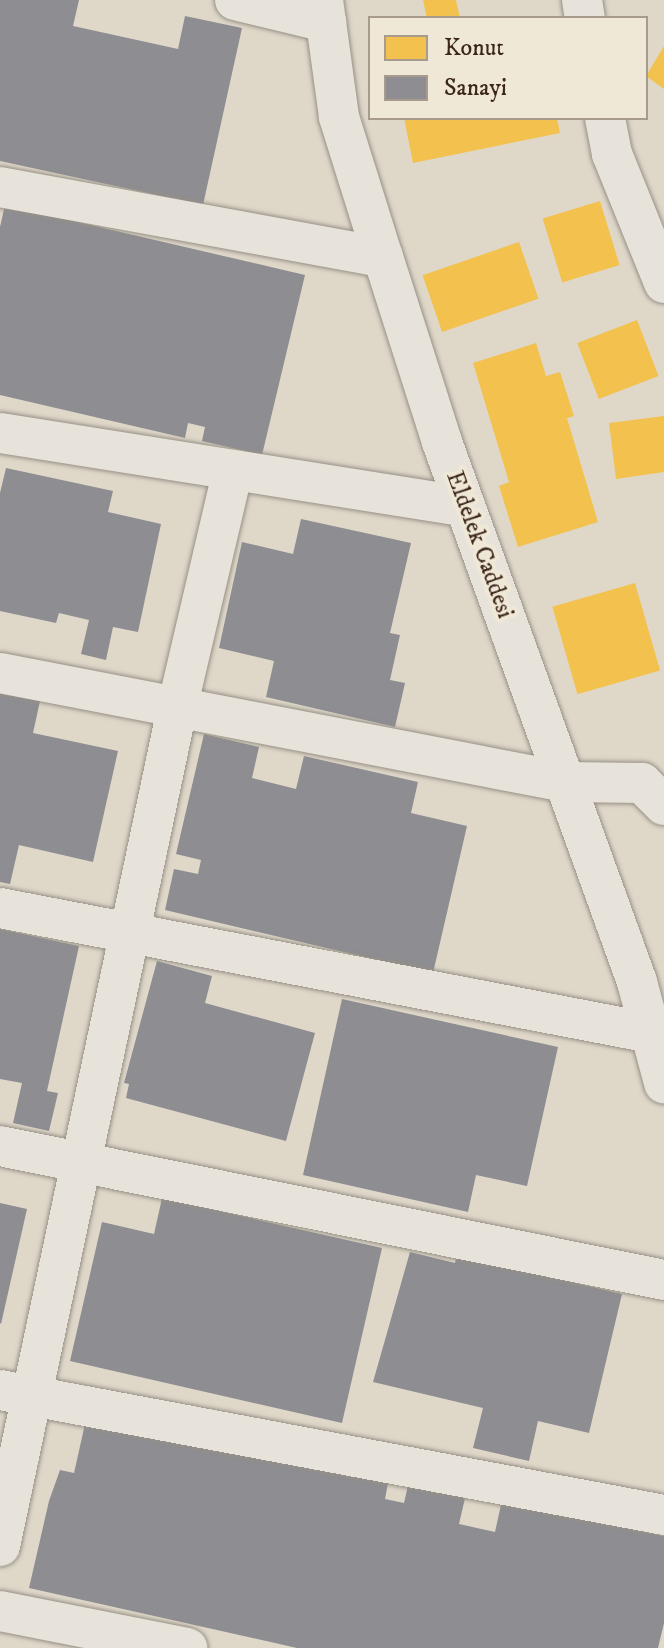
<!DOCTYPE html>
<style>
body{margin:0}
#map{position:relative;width:664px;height:1648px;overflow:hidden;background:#dfd8c9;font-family:"IM FELL DW Pica",serif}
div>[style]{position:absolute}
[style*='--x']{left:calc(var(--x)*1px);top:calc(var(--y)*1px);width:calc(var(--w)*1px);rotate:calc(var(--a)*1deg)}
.homes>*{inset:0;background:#f2c14e;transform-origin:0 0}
.industry>*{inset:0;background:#8d8d92}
.roads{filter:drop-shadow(0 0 2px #979086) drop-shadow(0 0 2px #979086)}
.minor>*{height:40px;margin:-20px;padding:0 20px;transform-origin:20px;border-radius:20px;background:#e7e3db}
span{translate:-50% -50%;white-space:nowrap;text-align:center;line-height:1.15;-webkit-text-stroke:8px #f0e8d6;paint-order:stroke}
.street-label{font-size:24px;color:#3c261c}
.legend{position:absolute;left:368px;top:16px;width:280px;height:104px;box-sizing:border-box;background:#f0e8d6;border:2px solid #a89a8c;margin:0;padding:10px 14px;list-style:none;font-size:24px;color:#3c261c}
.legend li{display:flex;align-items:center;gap:16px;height:40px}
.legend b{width:40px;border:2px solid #a89a8c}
</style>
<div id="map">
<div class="homes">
<div style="clip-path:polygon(423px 0,456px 0,460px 18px,427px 18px)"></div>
<div style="clip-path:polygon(664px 46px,664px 89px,646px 76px)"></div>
<div style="clip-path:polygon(404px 118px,557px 118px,560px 133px,413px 163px)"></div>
<div style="left:600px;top:201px;width:67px;height:60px;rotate:73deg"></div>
<div style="left:519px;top:242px;width:60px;height:102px;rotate:71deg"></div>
<div style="left:637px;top:320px;width:60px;height:64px;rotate:69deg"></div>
<div style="clip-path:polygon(536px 343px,546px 376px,560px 372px,574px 416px,567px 418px,598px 522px,518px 547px,499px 486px,509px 482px,473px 363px)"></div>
<div style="clip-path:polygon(664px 416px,664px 472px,616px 479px,609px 423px)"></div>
<div style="left:635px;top:583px;width:91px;height:86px;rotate:74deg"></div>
</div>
<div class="industry">
<div style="clip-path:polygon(0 0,79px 0,73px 26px,178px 49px,185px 16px,242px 28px,203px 205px,0 161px)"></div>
<div style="clip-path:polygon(5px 205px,305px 275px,262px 455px,202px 441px,205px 427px,188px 423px,185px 438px,0 395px,0 227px)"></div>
<div style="clip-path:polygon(6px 468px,113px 491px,108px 512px,161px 524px,138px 632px,113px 627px,106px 660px,81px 654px,89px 620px,59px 613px,56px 623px,0 611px,0 493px)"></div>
<div style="clip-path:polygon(301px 519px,411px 543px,390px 633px,400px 635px,390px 680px,405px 683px,395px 727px,266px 697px,274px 661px,219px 648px,242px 542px,293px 554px)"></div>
<div style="clip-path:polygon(0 683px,42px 692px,33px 733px,118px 751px,93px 862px,19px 845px,10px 884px,0 882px)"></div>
<div style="clip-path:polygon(204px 734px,259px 747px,252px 778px,296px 789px,304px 756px,418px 782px,411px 813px,467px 826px,433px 973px,165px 910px,174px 869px,198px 874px,201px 860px,176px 854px)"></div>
<div style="clip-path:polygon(0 929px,79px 946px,47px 1091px,58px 1093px,49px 1131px,13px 1123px,22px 1083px,0 1079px)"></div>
<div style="clip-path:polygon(157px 961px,212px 976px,205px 1003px,315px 1033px,286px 1141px,126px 1098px,129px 1084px,124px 1083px)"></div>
<div style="clip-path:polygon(342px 999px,558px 1047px,527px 1186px,476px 1175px,468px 1212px,303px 1175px)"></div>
<div style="clip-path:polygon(162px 1198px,382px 1248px,342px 1423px,70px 1361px,102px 1222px,154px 1234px)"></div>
<div style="clip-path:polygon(0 1203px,27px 1209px,1px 1324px,0 1323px)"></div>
<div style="clip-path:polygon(410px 1252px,455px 1263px,457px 1255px,622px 1294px,589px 1433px,538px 1421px,529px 1461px,473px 1448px,483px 1408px,373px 1382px)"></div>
<div style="clip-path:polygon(87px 1415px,388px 1483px,385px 1499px,404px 1503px,409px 1481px,466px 1494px,459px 1524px,495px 1532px,502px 1500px,664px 1536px,664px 1623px,658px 1648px,297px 1648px,29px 1588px,49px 1501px,60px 1470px,74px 1473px)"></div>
</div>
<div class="roads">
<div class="minor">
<div style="--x:235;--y:0;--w:94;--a:13.6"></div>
<div style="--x:323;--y:0;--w:118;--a:82.2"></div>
<div style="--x:339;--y:117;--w:147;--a:72.6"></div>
<div style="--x:383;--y:257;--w:194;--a:72.3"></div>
<div style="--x:442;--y:442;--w:574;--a:70.14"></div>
<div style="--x:637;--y:982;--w:105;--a:75"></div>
<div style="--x:582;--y:0;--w:18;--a:81"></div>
<div style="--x:605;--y:118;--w:37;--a:79"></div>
<div style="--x:612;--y:154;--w:139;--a:68"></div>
<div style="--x:0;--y:187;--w:389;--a:10.4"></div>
<div style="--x:0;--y:433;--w:471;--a:9"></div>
<div style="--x:0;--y:673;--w:575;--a:10.92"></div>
<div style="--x:565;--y:782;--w:77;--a:0.7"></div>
<div style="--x:642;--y:783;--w:31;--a:45"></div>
<div style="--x:0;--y:908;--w:663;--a:10.87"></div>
<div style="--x:0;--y:1146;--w:677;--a:11.41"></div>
<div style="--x:0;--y:1390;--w:676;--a:10.66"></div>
<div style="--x:0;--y:1546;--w:861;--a:-78.06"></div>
<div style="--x:178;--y:704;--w:240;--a:-76.8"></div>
<div style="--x:0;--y:1611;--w:191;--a:11.2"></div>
</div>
</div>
<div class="street-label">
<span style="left:479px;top:545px;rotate:70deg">Eldelek Caddesi</span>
</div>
<ul class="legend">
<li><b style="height:22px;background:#f2c14e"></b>Konut</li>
<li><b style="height:22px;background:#8d8d92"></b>Sanayi</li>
</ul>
</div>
